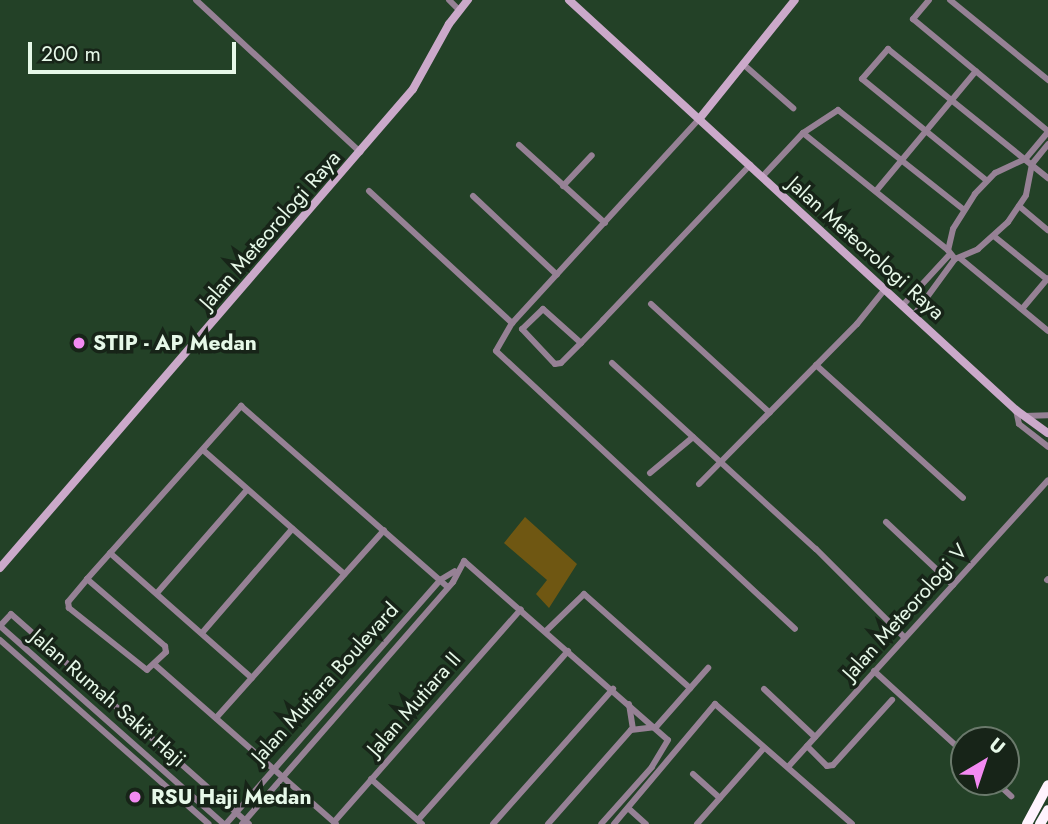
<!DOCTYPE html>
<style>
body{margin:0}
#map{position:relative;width:1048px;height:824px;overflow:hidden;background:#234127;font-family:Jost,sans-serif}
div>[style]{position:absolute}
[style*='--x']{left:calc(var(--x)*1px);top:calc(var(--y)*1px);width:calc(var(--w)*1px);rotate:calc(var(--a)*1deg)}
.water>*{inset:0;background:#6f5712}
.street>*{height:6px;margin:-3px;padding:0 3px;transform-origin:3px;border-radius:3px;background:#968195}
.secondary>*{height:8px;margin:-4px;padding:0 4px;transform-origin:4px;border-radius:4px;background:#cba9ca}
.highway>*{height:10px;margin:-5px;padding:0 5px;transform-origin:5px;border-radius:5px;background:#fff4fe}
.dots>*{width:19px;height:19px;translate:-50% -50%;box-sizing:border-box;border:4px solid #172418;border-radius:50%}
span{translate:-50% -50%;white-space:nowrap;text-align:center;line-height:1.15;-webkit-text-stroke:7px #172418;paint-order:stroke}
.street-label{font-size:21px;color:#e6f8e8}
.poi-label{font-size:21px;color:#e6f8e8;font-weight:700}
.left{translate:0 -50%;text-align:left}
.north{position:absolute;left:950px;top:726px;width:70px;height:70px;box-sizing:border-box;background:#172418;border:2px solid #6a796b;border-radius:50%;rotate:39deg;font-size:19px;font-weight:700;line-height:28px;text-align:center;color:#e6f8e8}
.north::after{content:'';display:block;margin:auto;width:24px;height:32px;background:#f38af2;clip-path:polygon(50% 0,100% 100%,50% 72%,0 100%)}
.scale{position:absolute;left:28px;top:42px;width:208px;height:32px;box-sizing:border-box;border:4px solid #e6f8e8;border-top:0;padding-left:9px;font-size:21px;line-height:24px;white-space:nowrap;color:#e6f8e8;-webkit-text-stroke:5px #172418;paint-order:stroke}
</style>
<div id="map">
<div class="water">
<div style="clip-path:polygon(525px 517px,577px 564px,549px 608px,536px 594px,547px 580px,504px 543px)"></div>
</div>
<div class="street">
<div style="--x:196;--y:0;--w:224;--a:42.8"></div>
<div style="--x:449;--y:0;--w:14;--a:45"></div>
<div style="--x:929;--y:0;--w:25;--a:130"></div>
<div style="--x:913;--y:19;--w:175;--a:39.7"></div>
<div style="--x:950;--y:0;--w:127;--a:39.2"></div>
<div style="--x:743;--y:64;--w:67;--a:41.3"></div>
<div style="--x:700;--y:118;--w:278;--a:132.5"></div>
<div style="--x:512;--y:323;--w:32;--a:120"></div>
<div style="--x:496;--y:351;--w:408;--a:42.9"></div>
<div style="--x:1048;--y:132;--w:35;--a:130"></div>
<div style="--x:1025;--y:159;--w:33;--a:155"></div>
<div style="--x:995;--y:173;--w:29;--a:134"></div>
<div style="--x:975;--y:194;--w:41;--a:122.2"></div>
<div style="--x:953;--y:229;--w:22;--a:103"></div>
<div style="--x:948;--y:250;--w:11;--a:52"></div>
<div style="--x:955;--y:259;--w:25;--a:-23"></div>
<div style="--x:978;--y:249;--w:40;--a:-42"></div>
<div style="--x:1008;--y:222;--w:32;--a:-56"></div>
<div style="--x:1026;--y:195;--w:32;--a:-79"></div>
<div style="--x:1032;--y:164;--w:26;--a:-51"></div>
<div style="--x:803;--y:133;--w:186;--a:38.9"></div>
<div style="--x:519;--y:145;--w:116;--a:42.2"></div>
<div style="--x:762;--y:177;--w:60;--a:-47"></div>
<div style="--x:803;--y:133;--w:42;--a:-33.3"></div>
<div style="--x:838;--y:110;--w:161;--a:38.4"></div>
<div style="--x:986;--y:180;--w:160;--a:-140.8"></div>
<div style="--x:862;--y:79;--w:40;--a:-49"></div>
<div style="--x:888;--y:49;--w:206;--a:38.9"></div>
<div style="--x:563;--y:186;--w:42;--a:-46.9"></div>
<div style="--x:369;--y:191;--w:195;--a:42.7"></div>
<div style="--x:876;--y:191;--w:156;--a:-50.2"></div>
<div style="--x:473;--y:196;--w:115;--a:43.2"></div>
<div style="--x:1019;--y:206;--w:38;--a:40"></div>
<div style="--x:995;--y:237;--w:68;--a:39.1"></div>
<div style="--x:961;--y:259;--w:113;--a:39.6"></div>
<div style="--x:651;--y:304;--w:161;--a:42.5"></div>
<div style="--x:903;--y:305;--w:69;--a:-47.3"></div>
<div style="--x:1022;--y:309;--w:40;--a:-50"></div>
<div style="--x:914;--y:315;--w:69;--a:-53.8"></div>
<div style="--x:581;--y:343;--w:51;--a:-138.2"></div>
<div style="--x:543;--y:309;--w:29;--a:136"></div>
<div style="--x:522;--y:329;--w:48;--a:46.7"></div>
<div style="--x:555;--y:364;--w:6;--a:-9"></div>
<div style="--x:561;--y:363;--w:28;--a:-45"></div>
<div style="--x:581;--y:343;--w:32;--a:-46"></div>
<div style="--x:603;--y:320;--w:214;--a:-46.5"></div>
<div style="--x:612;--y:363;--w:276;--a:42.4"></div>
<div style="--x:816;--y:549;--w:124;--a:45"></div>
<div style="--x:816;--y:365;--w:198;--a:42.1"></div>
<div style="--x:1016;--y:410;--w:14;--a:78"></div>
<div style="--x:1019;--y:424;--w:37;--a:38"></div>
<div style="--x:1024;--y:416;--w:24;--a:-2"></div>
<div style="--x:203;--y:450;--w:188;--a:41.3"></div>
<div style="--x:650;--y:473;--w:56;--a:-39.9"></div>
<div style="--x:699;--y:484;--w:225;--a:-45.4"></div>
<div style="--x:857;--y:324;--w:45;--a:-51.3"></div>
<div style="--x:886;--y:522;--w:92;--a:43.2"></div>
<div style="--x:110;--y:553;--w:189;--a:41.4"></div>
<div style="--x:87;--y:579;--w:103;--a:40.7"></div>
<div style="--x:165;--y:646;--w:6;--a:81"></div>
<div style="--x:166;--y:652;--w:26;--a:137"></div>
<div style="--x:147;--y:670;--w:100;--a:-141.5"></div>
<div style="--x:69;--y:608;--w:6;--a:-99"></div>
<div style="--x:68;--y:602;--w:30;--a:-50"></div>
<div style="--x:87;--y:579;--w:232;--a:-48.3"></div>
<div style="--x:241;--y:406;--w:275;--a:41.2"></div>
<div style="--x:1047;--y:580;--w:1;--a:-45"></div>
<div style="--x:157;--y:593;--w:137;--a:-48.9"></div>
<div style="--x:0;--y:626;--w:16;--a:-47"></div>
<div style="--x:11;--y:614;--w:317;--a:41.4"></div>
<div style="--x:0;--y:626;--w:299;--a:41.5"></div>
<div style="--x:546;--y:631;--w:53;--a:-44.2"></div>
<div style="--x:584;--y:594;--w:142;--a:41.6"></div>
<div style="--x:202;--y:633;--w:138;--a:-49.1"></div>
<div style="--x:0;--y:640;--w:278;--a:41.4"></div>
<div style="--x:154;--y:664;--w:242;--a:41.3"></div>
<div style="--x:874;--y:671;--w:122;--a:42.3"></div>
<div style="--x:764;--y:689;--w:70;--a:43.3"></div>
<div style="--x:629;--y:704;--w:25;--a:81"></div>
<div style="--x:216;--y:718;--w:252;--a:-48.2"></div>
<div style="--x:656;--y:727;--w:79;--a:-48.6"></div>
<div style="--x:807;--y:746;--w:28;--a:45"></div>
<div style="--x:827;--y:766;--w:6;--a:-9"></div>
<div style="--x:833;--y:765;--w:88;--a:-47.8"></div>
<div style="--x:788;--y:767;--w:387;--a:-47.8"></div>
<div style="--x:693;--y:774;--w:36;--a:42"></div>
<div style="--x:371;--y:779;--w:68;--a:41.4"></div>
<div style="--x:996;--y:782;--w:21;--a:43"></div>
<div style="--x:628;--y:808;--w:24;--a:42"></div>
<div style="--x:418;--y:820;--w:226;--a:-48.4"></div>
<div style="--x:334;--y:822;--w:283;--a:-48.7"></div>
<div style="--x:226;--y:824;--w:325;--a:-48.7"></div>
<div style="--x:440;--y:580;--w:17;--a:-31"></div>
<div style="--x:242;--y:824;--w:321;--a:-48.9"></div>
<div style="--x:453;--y:582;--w:24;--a:-62"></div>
<div style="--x:464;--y:561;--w:271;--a:41.3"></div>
<div style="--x:668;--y:740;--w:31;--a:121"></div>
<div style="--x:652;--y:767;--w:76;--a:131.8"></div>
<div style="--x:493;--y:824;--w:181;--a:-48.4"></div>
<div style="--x:548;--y:824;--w:125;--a:-48.6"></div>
<div style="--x:631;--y:730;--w:25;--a:-7"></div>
<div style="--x:614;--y:824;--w:157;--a:-49.9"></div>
<div style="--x:715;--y:704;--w:182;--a:41.2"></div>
<div style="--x:697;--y:824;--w:101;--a:-48.6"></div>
</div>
<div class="secondary">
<div style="--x:569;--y:0;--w:607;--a:42.53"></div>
<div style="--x:1016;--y:410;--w:39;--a:36"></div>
<div style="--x:700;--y:118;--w:151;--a:-51.2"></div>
<div style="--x:0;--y:568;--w:632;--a:-49.23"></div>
<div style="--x:413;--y:89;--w:74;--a:-61"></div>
<div style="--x:449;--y:24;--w:31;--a:-52"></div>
</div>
<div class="highway">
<div style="--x:1027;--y:824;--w:44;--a:-61.7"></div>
<div style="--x:1040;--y:824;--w:16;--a:-60"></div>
</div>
<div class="dots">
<div style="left:79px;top:343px;background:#f38af2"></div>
<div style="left:135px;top:797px;background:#f38af2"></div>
</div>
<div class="street-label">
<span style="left:270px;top:230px;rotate:-49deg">Jalan Meteorologi Raya</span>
<span style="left:866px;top:248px;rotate:42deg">Jalan Meteorologi Raya</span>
<span style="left:905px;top:612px;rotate:-48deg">Jalan Meteorologi V</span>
<span style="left:325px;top:683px;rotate:-48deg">Jalan Mutiara Boulevard</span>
<span style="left:108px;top:698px;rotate:41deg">Jalan Rumah Sakit Haji</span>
<span style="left:414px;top:704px;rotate:-49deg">Jalan Mutiara II</span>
</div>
<div class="poi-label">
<span class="left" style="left:93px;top:343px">STIP - AP Medan</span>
<span class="left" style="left:151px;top:797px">RSU Haji Medan</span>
</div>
<div class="north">U</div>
<div class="scale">200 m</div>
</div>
